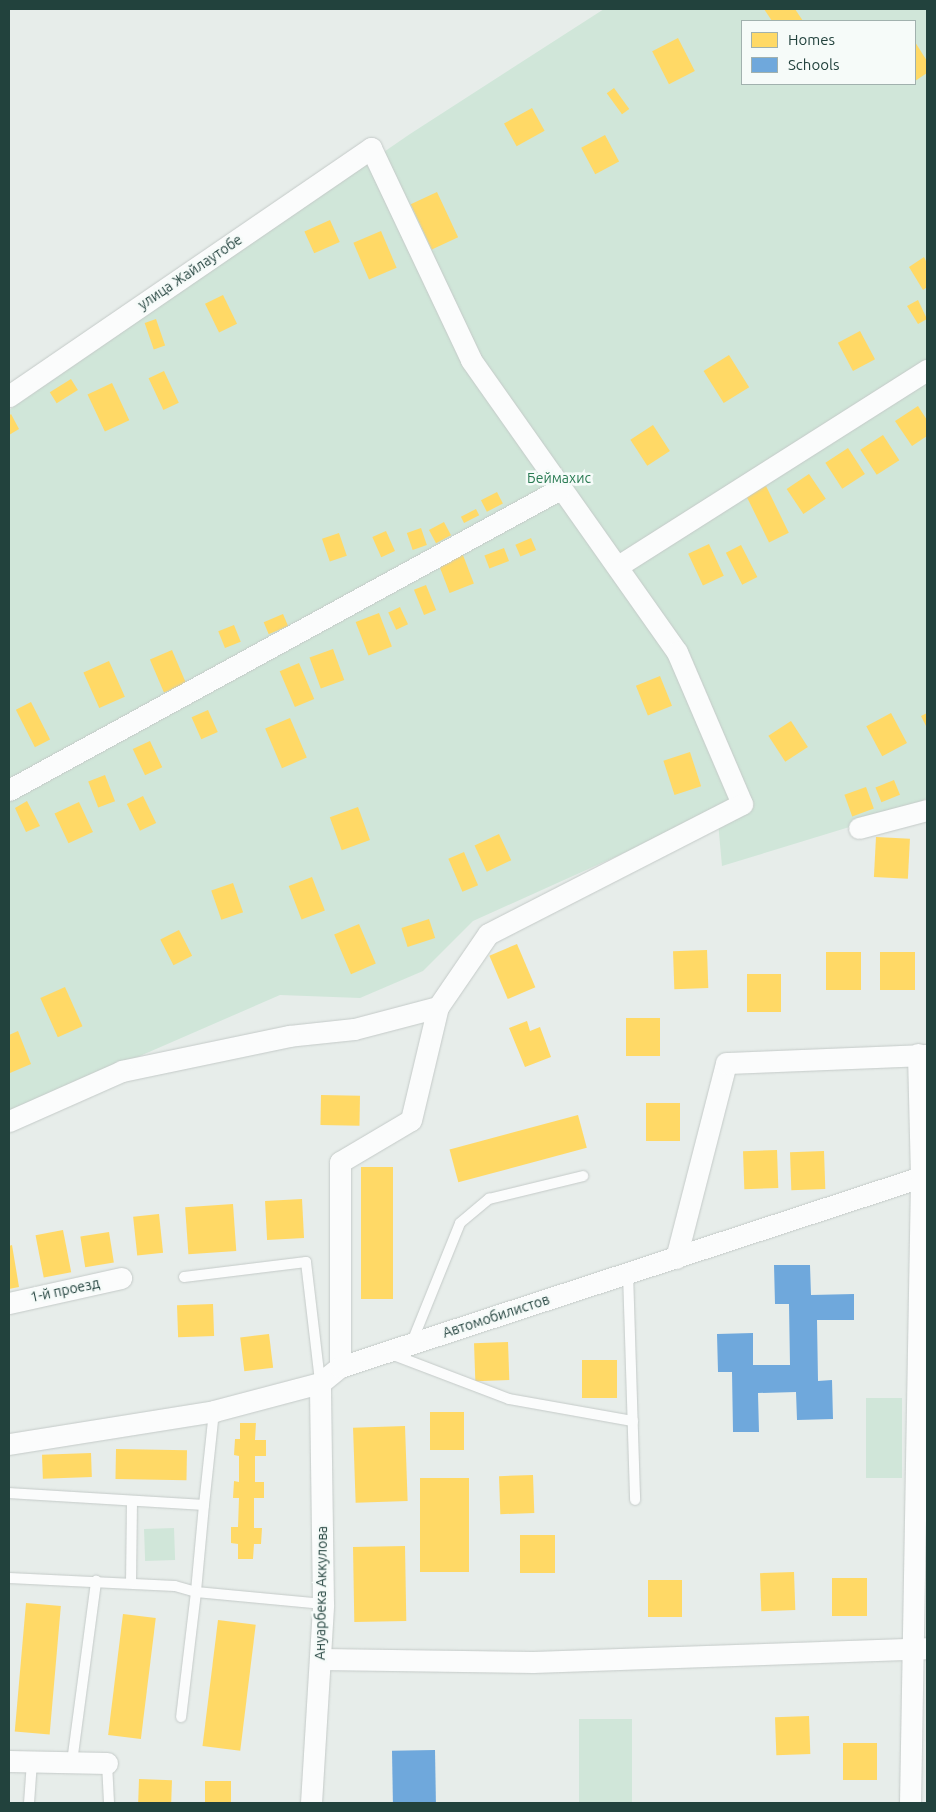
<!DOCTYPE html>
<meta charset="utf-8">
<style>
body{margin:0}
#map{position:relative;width:936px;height:1812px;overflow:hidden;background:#e7edea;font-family:Ubuntu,sans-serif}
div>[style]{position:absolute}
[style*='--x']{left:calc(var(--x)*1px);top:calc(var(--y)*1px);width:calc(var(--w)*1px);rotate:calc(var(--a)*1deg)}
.green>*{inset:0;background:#d0e6d9;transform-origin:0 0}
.homes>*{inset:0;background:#ffd966;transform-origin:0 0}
.schools>*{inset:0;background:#6fa8dc;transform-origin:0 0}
.roads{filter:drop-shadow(0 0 1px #c4cac8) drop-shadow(0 0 1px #c4cac8)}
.service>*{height:10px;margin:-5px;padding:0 5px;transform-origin:5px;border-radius:5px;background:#fbfcfc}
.minor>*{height:21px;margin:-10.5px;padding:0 10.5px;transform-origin:10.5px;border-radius:10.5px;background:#fbfcfc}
span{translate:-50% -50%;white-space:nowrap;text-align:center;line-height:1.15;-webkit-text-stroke:5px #f6fbf9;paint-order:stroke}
.street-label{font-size:14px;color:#22423d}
.park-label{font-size:14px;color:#2a7b53}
.frame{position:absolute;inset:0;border:10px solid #22423d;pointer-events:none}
.legend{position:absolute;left:741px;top:20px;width:175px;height:65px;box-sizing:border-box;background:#f6fbf9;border:1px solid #a1b1ae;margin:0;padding:6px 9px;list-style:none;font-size:15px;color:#22423d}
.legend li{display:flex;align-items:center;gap:10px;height:25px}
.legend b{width:25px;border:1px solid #a1b1ae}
</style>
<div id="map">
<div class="green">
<div style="clip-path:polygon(evenodd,604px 9px,927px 9px,927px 798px,905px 810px,722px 866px,717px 811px,473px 921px,423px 971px,360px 998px,280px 995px,9px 1113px,9px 410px,410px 134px,604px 9px,742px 21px,915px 21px,915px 84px,742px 84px,742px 21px)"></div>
<div style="left:866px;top:1398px;width:36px;height:80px"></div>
<div style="left:174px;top:1528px;width:32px;height:30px;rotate:88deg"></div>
<div style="left:579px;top:1719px;width:53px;height:84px"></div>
</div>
<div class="homes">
<div style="clip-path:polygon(764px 9px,795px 9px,803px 21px,772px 21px)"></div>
<div style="left:678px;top:38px;width:37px;height:29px;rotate:63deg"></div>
<div style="clip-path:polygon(915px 42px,927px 61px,927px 73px,915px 81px)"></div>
<div style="left:614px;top:88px;width:26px;height:9px;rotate:54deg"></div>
<div style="left:532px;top:108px;width:26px;height:32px;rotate:61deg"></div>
<div style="left:605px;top:135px;width:30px;height:27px;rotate:62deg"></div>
<div style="left:437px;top:192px;width:50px;height:29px;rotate:65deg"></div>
<div style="left:330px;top:220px;width:24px;height:28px;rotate:66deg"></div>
<div style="left:381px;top:231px;width:40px;height:30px;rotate:67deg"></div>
<div style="clip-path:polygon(924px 257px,927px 263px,927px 287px,923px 290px,909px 267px)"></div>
<div style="left:223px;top:295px;width:32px;height:20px;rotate:64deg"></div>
<div style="clip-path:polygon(918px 300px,927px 319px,918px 324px,907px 306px)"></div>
<div style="left:156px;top:319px;width:28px;height:12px;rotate:71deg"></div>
<div style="left:860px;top:331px;width:32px;height:25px;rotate:62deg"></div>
<div style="left:729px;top:355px;width:38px;height:30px;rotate:58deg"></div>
<div style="left:164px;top:371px;width:35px;height:17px;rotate:65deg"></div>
<div style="left:71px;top:379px;width:13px;height:25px;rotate:58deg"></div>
<div style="left:112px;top:383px;width:41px;height:27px;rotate:65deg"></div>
<div style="clip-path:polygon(918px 406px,927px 420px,927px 436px,912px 446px,895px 421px)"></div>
<div style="clip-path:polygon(11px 414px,19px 429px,9px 435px,9px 416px)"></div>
<div style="left:653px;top:425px;width:31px;height:27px;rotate:57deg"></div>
<div style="left:883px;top:435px;width:30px;height:27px;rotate:57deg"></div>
<div style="left:848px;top:448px;width:31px;height:27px;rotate:57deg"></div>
<div style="left:809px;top:474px;width:30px;height:27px;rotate:56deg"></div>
<div style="left:766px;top:486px;width:52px;height:22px;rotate:64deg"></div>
<div style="left:497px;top:492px;width:13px;height:18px;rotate:63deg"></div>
<div style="left:476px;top:509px;width:7px;height:17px;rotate:63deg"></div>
<div style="left:444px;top:522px;width:15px;height:17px;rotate:62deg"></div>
<div style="left:421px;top:528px;width:18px;height:15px;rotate:71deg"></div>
<div style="left:386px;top:531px;width:22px;height:15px;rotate:66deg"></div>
<div style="left:339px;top:533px;width:24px;height:18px;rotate:71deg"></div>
<div style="left:531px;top:538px;width:13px;height:17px;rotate:67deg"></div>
<div style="left:709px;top:544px;width:35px;height:23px;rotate:65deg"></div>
<div style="left:741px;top:545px;width:36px;height:17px;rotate:63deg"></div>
<div style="left:504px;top:548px;width:14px;height:21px;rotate:69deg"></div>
<div style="left:461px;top:550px;width:36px;height:26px;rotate:69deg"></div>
<div style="left:426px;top:585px;width:27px;height:13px;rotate:68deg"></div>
<div style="left:400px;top:607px;width:19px;height:13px;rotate:65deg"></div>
<div style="left:379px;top:613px;width:36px;height:25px;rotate:69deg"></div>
<div style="left:283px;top:614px;width:13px;height:21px;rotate:67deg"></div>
<div style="left:234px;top:625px;width:18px;height:17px;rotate:68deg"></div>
<div style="left:333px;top:649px;width:33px;height:25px;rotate:70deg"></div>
<div style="left:172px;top:650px;width:36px;height:24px;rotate:67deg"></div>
<div style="left:109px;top:661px;width:39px;height:28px;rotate:66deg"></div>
<div style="left:299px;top:663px;width:39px;height:21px;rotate:67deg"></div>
<div style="left:660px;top:676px;width:32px;height:26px;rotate:68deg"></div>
<div style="left:31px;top:702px;width:42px;height:17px;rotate:63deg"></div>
<div style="left:208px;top:710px;width:24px;height:18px;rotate:66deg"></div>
<div style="left:891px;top:713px;width:34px;height:28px;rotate:62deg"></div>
<div style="clip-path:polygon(927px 713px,927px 728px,921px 716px)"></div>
<div style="left:290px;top:718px;width:43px;height:27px;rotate:67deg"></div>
<div style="left:791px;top:721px;width:31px;height:27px;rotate:57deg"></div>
<div style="left:150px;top:741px;width:29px;height:19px;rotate:65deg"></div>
<div style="left:690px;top:752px;width:36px;height:28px;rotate:72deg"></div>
<div style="left:105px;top:775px;width:28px;height:18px;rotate:69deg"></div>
<div style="left:894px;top:780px;width:16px;height:20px;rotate:68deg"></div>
<div style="left:866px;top:787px;width:23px;height:23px;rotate:70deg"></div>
<div style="left:143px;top:796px;width:30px;height:18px;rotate:64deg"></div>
<div style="clip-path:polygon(27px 801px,40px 826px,26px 832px,15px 808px)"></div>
<div style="left:79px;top:802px;width:33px;height:27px;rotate:65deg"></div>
<div style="left:358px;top:807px;width:35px;height:30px;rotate:70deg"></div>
<div style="left:499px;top:834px;width:29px;height:27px;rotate:65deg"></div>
<div style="left:876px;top:837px;width:34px;height:40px;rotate:3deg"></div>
<div style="left:464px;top:852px;width:36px;height:17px;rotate:67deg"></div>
<div style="left:312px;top:877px;width:36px;height:25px;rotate:69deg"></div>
<div style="left:233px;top:883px;width:31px;height:23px;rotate:71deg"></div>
<div style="left:429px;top:919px;width:20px;height:29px;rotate:72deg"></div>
<div style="left:359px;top:924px;width:43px;height:27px;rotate:67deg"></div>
<div style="left:179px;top:930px;width:29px;height:21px;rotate:63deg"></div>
<div style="left:517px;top:944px;width:47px;height:30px;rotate:67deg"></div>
<div style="left:707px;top:950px;width:38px;height:34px;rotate:88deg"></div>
<div style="left:861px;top:952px;width:38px;height:35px;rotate:90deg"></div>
<div style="left:880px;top:952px;width:35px;height:38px"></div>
<div style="left:781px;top:974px;width:38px;height:34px;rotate:90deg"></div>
<div style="left:65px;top:987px;width:43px;height:27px;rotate:66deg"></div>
<div style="left:660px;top:1018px;width:38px;height:34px;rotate:90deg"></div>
<div style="clip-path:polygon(527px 1021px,530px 1031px,540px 1027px,551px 1057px,525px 1067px,509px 1028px)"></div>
<div style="clip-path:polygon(18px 1031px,31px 1064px,10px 1073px,9px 1035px)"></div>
<div style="left:321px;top:1095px;width:39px;height:30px;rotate:1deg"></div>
<div style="left:646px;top:1103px;width:34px;height:38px"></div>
<div style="left:578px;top:1115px;width:34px;height:133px;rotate:75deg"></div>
<div style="left:777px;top:1150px;width:38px;height:34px;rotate:88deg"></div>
<div style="left:824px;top:1151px;width:38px;height:34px;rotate:88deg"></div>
<div style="left:361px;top:1167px;width:32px;height:132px"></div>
<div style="left:302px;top:1199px;width:39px;height:37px;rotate:87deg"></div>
<div style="left:233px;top:1204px;width:47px;height:48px;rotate:86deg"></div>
<div style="left:159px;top:1214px;width:39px;height:26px;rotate:84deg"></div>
<div style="left:63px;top:1230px;width:43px;height:28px;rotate:79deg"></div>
<div style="left:109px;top:1232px;width:31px;height:29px;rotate:81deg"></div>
<div style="clip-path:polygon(12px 1245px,19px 1287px,9px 1289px,9px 1246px)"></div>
<div style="left:213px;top:1304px;width:32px;height:36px;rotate:88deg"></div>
<div style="left:269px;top:1334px;width:34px;height:29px;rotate:83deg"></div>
<div style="left:508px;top:1342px;width:38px;height:34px;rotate:88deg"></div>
<div style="left:582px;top:1360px;width:35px;height:38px"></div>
<div style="left:430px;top:1412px;width:34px;height:38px"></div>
<div style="clip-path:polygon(240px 1423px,256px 1423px,255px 1440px,266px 1440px,266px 1456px,255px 1456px,255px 1482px,264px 1482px,264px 1498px,254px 1498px,254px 1528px,262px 1528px,261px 1544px,254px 1544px,253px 1559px,238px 1559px,238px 1544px,231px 1543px,231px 1527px,238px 1527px,239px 1498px,233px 1498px,234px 1481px,239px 1482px,239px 1456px,234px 1455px,235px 1439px,240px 1439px)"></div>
<div style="left:405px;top:1426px;width:75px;height:52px;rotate:88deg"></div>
<div style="left:116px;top:1449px;width:71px;height:30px;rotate:1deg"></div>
<div style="left:91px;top:1453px;width:24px;height:49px;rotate:88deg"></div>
<div style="left:533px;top:1475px;width:38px;height:34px;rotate:88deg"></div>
<div style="left:420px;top:1478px;width:49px;height:94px"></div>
<div style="left:520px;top:1535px;width:35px;height:38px"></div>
<div style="left:405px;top:1546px;width:75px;height:52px;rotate:89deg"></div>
<div style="left:794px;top:1572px;width:38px;height:34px;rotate:88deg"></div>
<div style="left:832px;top:1578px;width:35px;height:38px"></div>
<div style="left:648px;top:1580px;width:34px;height:37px"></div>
<div style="left:26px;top:1603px;width:35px;height:129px;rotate:5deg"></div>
<div style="left:123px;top:1614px;width:33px;height:122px;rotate:7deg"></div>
<div style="left:218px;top:1620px;width:38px;height:127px;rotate:7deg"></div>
<div style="left:809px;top:1716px;width:38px;height:34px;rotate:88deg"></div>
<div style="left:877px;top:1743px;width:37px;height:34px;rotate:90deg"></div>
<div style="left:139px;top:1779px;width:33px;height:24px;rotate:2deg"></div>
<div style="left:205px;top:1781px;width:26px;height:22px"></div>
</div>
<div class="schools">
<div style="clip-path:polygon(774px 1265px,810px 1265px,811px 1295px,854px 1294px,854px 1320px,817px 1320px,818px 1381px,832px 1380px,833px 1419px,797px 1420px,796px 1392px,758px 1393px,759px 1432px,733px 1432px,732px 1372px,718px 1372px,717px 1334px,753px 1333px,753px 1365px,790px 1365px,789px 1304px,775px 1304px)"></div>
<div style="left:435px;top:1750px;width:53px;height:43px;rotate:89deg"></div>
</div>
<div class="roads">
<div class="service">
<div style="--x:628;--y:1273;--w:227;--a:88.2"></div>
<div style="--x:184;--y:1277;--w:123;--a:-7"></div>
<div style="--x:306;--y:1262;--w:121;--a:83.3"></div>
<div style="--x:412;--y:1342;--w:128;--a:-68"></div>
<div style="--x:460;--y:1223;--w:38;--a:-40"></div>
<div style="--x:489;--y:1199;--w:97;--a:-13.7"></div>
<div style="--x:391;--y:1354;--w:126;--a:20.9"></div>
<div style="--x:509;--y:1399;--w:126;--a:10.1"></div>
<div style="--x:9;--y:1493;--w:195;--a:3.5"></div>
<div style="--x:204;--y:1505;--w:87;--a:95.3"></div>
<div style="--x:196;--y:1592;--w:128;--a:5.4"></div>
<div style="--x:204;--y:1505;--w:95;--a:-83.9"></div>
<div style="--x:9;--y:1578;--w:166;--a:2.8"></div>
<div style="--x:175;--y:1586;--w:22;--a:16"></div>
<div style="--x:196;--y:1592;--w:126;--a:96.8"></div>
<div style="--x:131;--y:1583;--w:82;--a:-89.3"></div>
<div style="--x:72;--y:1762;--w:183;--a:-82.4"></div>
<div style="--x:107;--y:1763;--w:40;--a:87.1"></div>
<div style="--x:29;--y:1803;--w:41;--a:-85.8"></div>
</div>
<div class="minor">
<div style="--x:9;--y:396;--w:439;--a:-34.4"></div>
<div style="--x:371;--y:148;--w:234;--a:64.7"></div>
<div style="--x:471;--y:360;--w:357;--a:54.8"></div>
<div style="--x:677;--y:652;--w:165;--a:66.8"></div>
<div style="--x:742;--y:804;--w:285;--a:152.9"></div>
<div style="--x:488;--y:934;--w:88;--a:124.4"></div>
<div style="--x:438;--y:1007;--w:87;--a:165.3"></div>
<div style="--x:354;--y:1029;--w:65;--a:173.9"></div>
<div style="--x:289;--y:1036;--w:171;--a:168.2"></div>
<div style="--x:122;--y:1071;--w:124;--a:156.1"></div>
<div style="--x:618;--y:566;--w:366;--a:-32.4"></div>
<div style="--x:9;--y:790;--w:628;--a:-28.65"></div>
<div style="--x:859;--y:828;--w:70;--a:-14.8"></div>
<div style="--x:676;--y:1258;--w:201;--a:-75.6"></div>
<div style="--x:726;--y:1063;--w:201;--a:-2.3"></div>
<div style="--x:9;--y:1303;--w:115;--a:-12.6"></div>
<div style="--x:340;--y:1367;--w:205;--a:-90"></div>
<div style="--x:340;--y:1162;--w:82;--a:-30.6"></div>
<div style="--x:411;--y:1120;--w:116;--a:-76.6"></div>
<div style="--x:9;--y:1444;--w:208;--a:-9.1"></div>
<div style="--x:214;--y:1411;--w:110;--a:-14.8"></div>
<div style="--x:320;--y:1383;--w:26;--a:-39"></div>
<div style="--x:340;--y:1367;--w:611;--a:-18.11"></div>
<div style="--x:321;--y:1659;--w:212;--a:0.8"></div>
<div style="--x:533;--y:1662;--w:394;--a:-2"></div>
<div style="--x:9;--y:1761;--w:98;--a:1.2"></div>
<div style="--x:311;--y:1803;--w:199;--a:-86.5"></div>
<div style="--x:323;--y:1604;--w:221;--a:-90.8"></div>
<div style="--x:910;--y:1803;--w:626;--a:-88.99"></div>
<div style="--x:921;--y:1177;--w:123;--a:-91.4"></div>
</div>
</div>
<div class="street-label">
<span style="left:190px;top:272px;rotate:-34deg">улица Жайлаутобе</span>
<span style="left:65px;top:1290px;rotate:-12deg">1-й проезд</span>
<span style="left:496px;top:1316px;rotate:-18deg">Автомобилистов</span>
<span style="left:321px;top:1593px;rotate:-89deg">Ануарбека Аккулова</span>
</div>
<div class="park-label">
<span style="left:559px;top:478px">Беймахис</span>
</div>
<div class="frame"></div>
<ul class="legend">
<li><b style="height:14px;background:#ffd966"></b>Homes</li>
<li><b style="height:14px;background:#6fa8dc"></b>Schools</li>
</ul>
</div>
